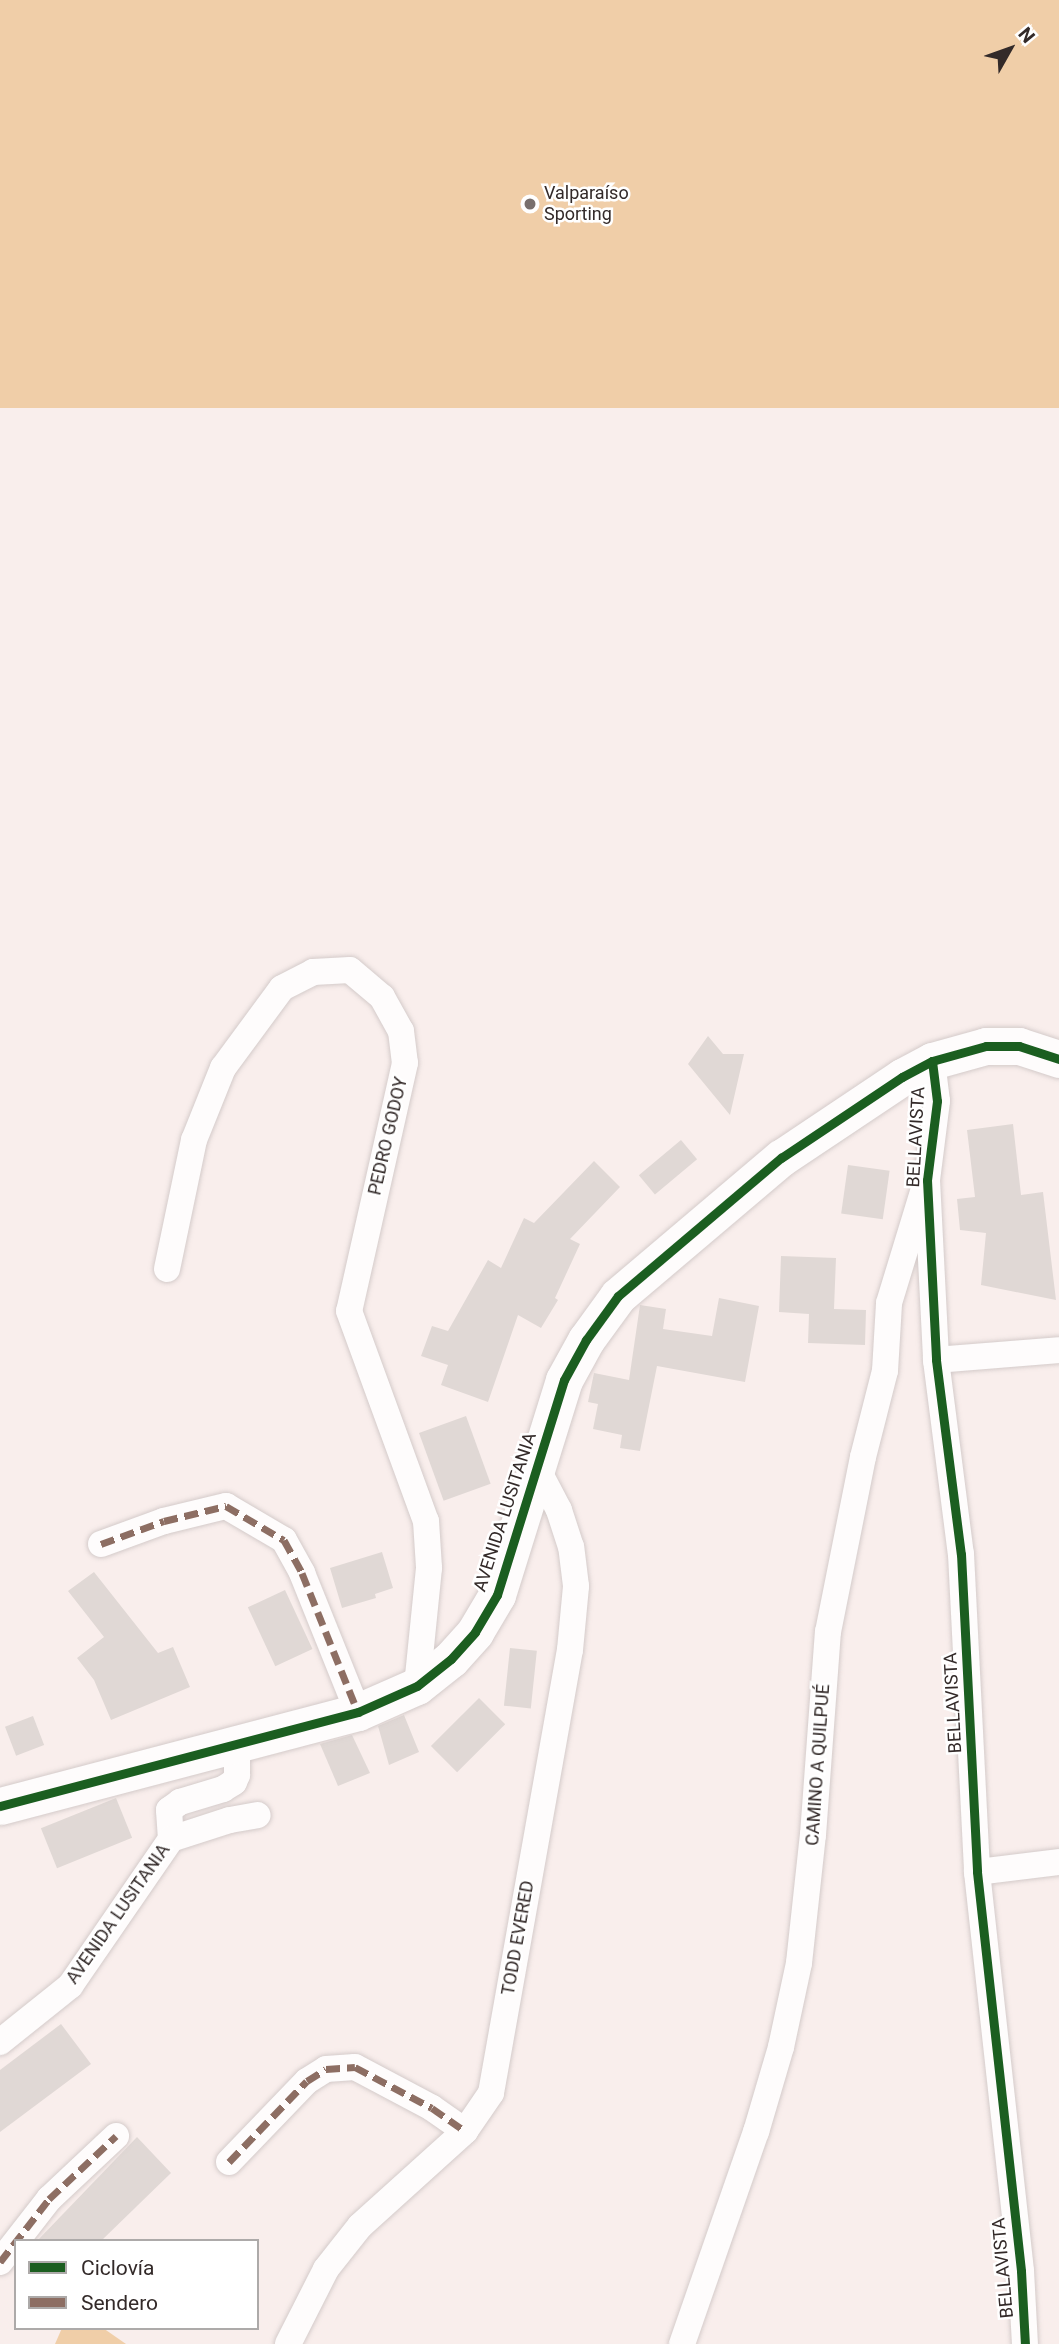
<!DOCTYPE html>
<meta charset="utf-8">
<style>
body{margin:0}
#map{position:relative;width:1059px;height:2344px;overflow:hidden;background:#f9eeec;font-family:Roboto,sans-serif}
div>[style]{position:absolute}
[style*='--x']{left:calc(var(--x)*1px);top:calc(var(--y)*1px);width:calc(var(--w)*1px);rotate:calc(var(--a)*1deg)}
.green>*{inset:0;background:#f0cea8;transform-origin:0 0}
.building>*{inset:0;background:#e0d8d5;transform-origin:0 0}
.roads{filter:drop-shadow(0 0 2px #d4cbca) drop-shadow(0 0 2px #d4cbca)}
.street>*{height:26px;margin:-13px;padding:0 13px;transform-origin:13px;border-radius:13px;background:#fefcfc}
.secondary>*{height:37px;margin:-18.5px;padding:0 18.5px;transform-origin:18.5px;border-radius:18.5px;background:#fefcfc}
.quiet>*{height:7px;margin-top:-3.5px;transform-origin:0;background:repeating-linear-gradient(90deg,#8d6e63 0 14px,transparent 0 21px)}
.cycleway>*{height:9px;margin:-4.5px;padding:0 4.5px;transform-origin:4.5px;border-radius:4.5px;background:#1b5e20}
.dots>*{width:19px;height:19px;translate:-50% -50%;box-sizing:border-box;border:4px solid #fff;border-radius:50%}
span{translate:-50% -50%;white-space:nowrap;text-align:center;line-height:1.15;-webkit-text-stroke:5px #fff;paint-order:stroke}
.poi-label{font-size:18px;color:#332a29}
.left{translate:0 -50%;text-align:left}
.street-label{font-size:18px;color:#332a29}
.legend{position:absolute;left:14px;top:2239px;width:245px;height:91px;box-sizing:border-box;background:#fff;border:2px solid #adaaa9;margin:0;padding:9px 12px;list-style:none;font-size:21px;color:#332a29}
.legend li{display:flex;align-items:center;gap:14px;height:35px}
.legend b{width:35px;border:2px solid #adaaa9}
.north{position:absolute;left:975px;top:14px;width:70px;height:70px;-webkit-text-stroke:5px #fff;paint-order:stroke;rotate:50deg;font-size:19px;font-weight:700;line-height:28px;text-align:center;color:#332a29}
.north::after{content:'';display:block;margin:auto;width:24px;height:32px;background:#332a29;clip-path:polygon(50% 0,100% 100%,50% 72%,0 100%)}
</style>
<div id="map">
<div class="green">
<div style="left:0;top:0;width:1059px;height:408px"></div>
<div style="clip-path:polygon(62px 2328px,103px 2328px,126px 2344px,55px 2344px)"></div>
</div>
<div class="building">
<div style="clip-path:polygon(708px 1036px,723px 1054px,744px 1054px,730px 1115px,688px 1064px)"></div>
<div style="clip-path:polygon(1013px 1124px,1021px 1195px,1043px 1192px,1056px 1300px,981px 1285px,986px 1233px,960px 1230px,957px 1199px,975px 1197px,967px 1130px)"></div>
<div style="left:681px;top:1140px;width:25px;height:55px;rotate:50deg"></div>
<div style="clip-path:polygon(594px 1161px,620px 1187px,570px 1239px,580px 1244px,555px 1298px,558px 1300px,541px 1328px,518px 1315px,488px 1402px,441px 1385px,448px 1365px,421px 1356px,432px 1326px,448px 1331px,488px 1260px,501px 1268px,524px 1218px,534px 1223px)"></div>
<div style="left:848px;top:1165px;width:42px;height:49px;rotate:8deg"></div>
<div style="clip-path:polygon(781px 1256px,836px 1258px,834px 1309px,866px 1310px,865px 1345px,808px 1343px,809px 1314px,779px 1312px)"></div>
<div style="clip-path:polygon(719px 1298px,759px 1306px,745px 1382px,657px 1366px,640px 1451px,620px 1448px,622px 1435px,593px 1429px,598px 1404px,588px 1402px,594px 1373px,629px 1380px,640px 1305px,666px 1309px,663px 1329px,712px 1336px)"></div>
<div style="left:466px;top:1416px;width:72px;height:50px;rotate:70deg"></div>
<div style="clip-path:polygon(382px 1552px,393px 1588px,375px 1594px,376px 1598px,342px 1608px,330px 1568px)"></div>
<div style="clip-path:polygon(94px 1572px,158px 1653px,173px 1647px,190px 1687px,111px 1720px,94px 1680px,77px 1658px,104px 1637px,68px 1591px)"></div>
<div style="left:285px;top:1590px;width:65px;height:41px;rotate:65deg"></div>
<div style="left:510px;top:1648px;width:27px;height:58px;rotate:6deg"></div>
<div style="left:479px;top:1698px;width:37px;height:68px;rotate:45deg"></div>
<div style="clip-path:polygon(404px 1715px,419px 1752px,389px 1765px,378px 1726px)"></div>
<div style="left:33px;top:1716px;width:31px;height:30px;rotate:69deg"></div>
<div style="clip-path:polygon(352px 1735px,370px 1773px,338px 1786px,320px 1744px)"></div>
<div style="left:116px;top:1798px;width:43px;height:81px;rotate:68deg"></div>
<div style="clip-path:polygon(61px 2024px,91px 2064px,0 2132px,0 2070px)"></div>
<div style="clip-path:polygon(137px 2137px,171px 2173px,101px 2241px,37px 2241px)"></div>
</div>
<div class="roads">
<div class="street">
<div style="--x:932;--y:1061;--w:40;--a:82.9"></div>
<div style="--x:937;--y:1101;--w:80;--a:97.2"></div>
<div style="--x:927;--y:1180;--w:180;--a:87.1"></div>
<div style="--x:936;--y:1360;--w:196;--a:82.7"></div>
<div style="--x:961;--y:1554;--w:318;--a:87.1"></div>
<div style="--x:977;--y:1872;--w:401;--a:83.7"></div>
<div style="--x:1021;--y:2271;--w:73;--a:86.9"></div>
<div style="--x:167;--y:1269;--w:132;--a:-78.2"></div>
<div style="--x:194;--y:1140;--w:78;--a:-68.1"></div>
<div style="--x:223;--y:1068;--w:99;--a:-53.6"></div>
<div style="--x:282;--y:988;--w:35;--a:-27"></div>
<div style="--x:313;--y:972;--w:37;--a:-3"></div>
<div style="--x:350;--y:970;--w:42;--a:40.2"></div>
<div style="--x:382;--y:997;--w:39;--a:61"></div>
<div style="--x:401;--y:1031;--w:32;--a:83"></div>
<div style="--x:405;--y:1063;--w:254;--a:102.7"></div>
<div style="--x:349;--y:1311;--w:224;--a:69.9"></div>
<div style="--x:426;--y:1521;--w:47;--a:86.3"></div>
<div style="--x:429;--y:1568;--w:119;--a:95.8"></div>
<div style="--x:936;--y:1360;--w:123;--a:-4.6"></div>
<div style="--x:101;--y:1544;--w:67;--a:-20.1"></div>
<div style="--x:164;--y:1521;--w:64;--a:-13.6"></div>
<div style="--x:226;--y:1506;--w:67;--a:30.4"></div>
<div style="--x:284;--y:1540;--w:38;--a:61"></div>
<div style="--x:302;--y:1573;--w:150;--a:68.1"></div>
<div style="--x:171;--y:1839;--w:29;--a:-94"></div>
<div style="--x:169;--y:1810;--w:14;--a:-36"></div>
<div style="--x:180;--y:1802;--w:45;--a:-16.8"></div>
<div style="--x:223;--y:1789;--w:13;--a:-32"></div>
<div style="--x:234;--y:1782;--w:8;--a:-67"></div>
<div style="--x:237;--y:1775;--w:29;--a:-90"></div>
<div style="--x:977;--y:1872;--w:83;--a:-7"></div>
<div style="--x:0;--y:2042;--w:90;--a:-38.7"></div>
<div style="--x:70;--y:1986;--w:178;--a:-55.5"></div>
<div style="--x:171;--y:1839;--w:62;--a:-17.9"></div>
<div style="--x:230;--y:1820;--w:28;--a:-10"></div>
<div style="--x:229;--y:2162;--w:112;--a:-46.1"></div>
<div style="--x:307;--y:2081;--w:22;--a:-32"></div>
<div style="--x:326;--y:2069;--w:29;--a:-4"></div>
<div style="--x:355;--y:2067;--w:87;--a:28"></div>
<div style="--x:432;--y:2108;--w:40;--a:34.9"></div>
<div style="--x:0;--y:2262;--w:80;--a:-52.1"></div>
<div style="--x:49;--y:2199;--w:92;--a:-43.2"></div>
<div style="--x:288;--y:2344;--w:84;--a:-63.1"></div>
<div style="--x:326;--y:2269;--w:55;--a:-51.7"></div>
<div style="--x:360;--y:2226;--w:142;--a:-42.1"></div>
<div style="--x:465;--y:2131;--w:46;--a:-55.6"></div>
<div style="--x:491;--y:2093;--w:450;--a:-79.9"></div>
<div style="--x:570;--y:1650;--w:64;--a:-84.6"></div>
<div style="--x:576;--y:1586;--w:39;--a:-97"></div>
<div style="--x:571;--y:1547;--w:39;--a:-108"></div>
<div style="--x:559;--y:1510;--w:50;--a:-117.6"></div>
<div style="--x:682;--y:2344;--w:225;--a:-70.8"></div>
<div style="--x:756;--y:2132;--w:89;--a:-73.6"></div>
<div style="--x:781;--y:2047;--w:86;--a:-77.9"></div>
<div style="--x:799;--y:1963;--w:129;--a:-83.8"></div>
<div style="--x:813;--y:1835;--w:204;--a:-85.8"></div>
<div style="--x:828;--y:1632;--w:178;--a:-78.7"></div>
<div style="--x:863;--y:1457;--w:89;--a:-75.7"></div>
<div style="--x:885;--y:1371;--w:68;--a:-86.6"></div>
<div style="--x:889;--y:1303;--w:116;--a:-73"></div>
</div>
<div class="secondary">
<div style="--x:0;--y:1806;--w:370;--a:-14.7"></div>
<div style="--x:358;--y:1712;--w:64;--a:-23.8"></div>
<div style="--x:417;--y:1686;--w:43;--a:-38.5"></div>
<div style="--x:451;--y:1659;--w:36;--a:-48"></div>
<div style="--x:475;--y:1632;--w:43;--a:-59.3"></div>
<div style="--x:497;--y:1595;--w:225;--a:-72.7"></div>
<div style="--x:564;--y:1380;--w:46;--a:-61.2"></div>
<div style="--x:586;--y:1340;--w:54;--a:-54"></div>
<div style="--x:618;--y:1296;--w:214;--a:-40.3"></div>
<div style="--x:781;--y:1158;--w:146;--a:-33.8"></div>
<div style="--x:902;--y:1077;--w:34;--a:-28"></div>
<div style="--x:932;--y:1061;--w:56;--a:-15.5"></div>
<div style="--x:986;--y:1046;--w:33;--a:0"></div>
<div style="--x:1019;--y:1046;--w:42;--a:18"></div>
</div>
</div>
<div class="quiet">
<div style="--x:101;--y:1544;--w:67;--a:-20.1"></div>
<div style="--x:164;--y:1521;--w:64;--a:-13.6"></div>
<div style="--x:226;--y:1506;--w:67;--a:30.4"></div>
<div style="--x:284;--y:1540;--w:38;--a:61"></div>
<div style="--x:302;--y:1573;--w:150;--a:68.1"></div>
<div style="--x:229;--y:2162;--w:112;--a:-46.1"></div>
<div style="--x:307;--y:2081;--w:22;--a:-32"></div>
<div style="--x:326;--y:2069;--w:29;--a:-4"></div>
<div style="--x:355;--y:2067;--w:87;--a:28"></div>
<div style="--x:432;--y:2108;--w:40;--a:34.9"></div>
<div style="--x:0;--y:2262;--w:80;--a:-52.1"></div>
<div style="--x:49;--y:2199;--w:92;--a:-43.2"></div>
</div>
<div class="cycleway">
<div style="--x:932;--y:1061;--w:40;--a:82.9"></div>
<div style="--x:937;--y:1101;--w:80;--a:97.2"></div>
<div style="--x:927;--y:1180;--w:180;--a:87.1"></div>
<div style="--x:936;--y:1360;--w:196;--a:82.7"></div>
<div style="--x:961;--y:1554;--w:318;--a:87.1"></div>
<div style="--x:977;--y:1872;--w:401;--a:83.7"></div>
<div style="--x:1021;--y:2271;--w:73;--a:86.9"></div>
<div style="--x:0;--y:1806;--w:370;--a:-14.7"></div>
<div style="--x:358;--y:1712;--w:64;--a:-23.8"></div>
<div style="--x:417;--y:1686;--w:43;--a:-38.5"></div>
<div style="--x:451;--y:1659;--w:36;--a:-48"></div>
<div style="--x:475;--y:1632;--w:43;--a:-59.3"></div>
<div style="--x:497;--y:1595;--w:225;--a:-72.7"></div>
<div style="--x:564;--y:1380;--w:46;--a:-61.2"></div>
<div style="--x:586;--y:1340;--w:54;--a:-54"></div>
<div style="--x:618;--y:1296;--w:214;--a:-40.3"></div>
<div style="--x:781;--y:1158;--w:146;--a:-33.8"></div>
<div style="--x:902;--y:1077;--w:34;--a:-28"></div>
<div style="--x:932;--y:1061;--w:56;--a:-15.5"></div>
<div style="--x:986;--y:1046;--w:33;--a:0"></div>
<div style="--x:1019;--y:1046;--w:42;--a:18"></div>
</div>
<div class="dots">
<div style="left:530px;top:204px;background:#786f6d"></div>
</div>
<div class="poi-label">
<span class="left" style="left:544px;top:204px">Valparaíso<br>Sporting</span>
</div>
<div class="street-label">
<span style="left:388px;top:1136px;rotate:-77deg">PEDRO GODOY</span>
<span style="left:916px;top:1137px;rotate:-87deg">BELLAVISTA</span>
<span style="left:505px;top:1512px;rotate:-72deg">AVENIDA LUSITANIA</span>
<span style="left:953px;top:1703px;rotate:-93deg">BELLAVISTA</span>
<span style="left:818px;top:1765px;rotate:-86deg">CAMINO A QUILPUÉ</span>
<span style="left:118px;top:1914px;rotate:-55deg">AVENIDA LUSITANIA</span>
<span style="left:518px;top:1938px;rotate:-80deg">TODD EVERED</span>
<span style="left:1003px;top:2268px;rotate:-95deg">BELLAVISTA</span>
</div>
<ul class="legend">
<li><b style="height:9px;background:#1b5e20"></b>Ciclovía</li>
<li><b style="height:9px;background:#8d6e63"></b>Sendero</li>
</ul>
<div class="north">N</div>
</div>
